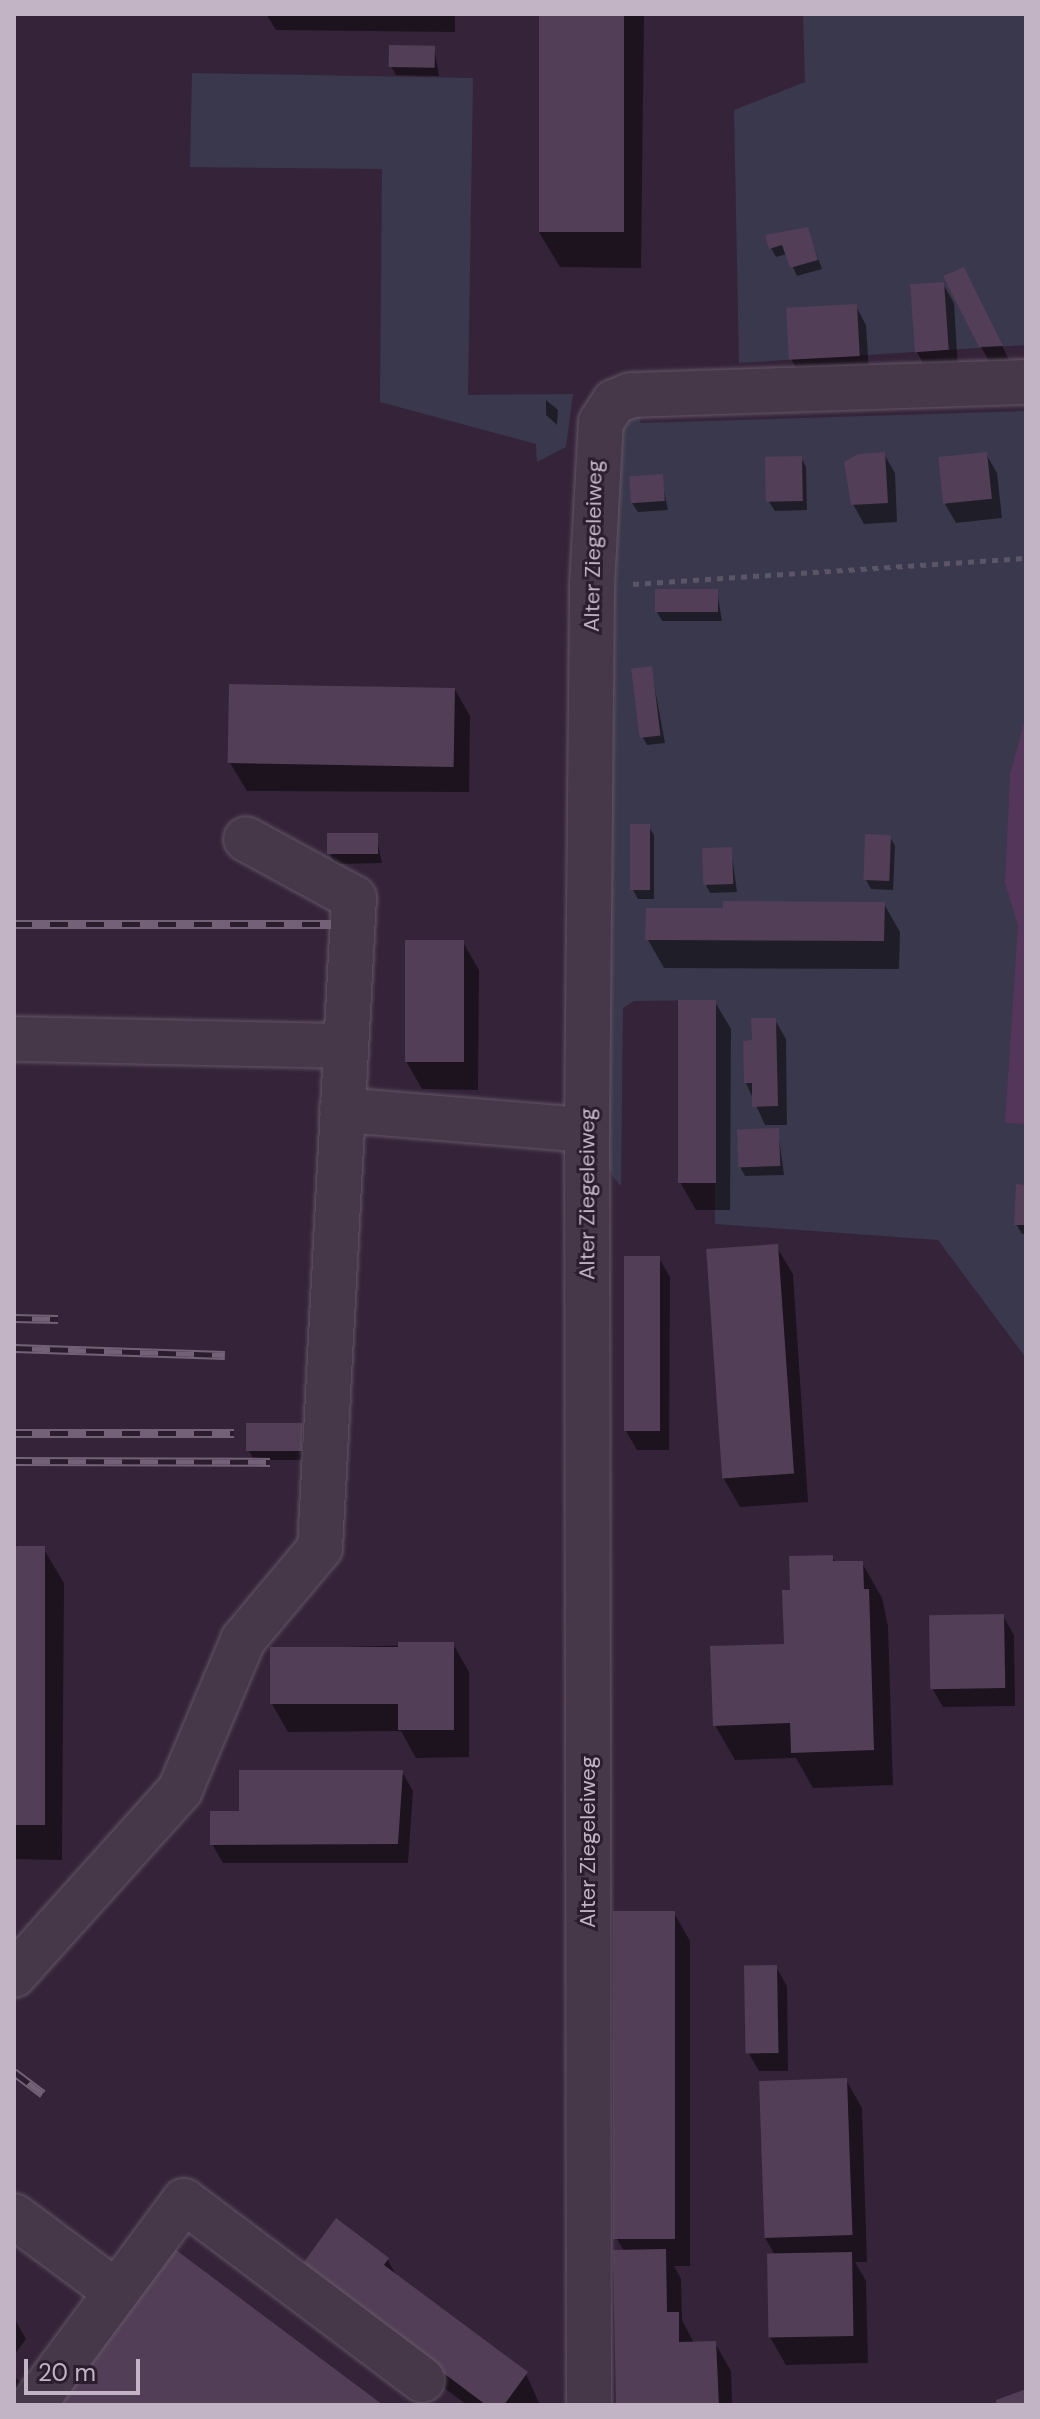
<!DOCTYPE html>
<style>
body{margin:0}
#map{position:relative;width:1040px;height:2419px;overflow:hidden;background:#352439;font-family:"DM Sans",sans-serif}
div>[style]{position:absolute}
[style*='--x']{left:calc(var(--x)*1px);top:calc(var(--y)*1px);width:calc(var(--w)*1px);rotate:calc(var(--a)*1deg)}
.green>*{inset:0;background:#3a384c}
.water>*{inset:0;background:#53365a}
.shadow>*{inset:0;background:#0007}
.building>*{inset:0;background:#523e56;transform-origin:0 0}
.path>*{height:5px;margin-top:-2.5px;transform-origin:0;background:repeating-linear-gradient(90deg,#5c5467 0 6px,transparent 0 12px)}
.roads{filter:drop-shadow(0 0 2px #645667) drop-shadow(0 0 2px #645667)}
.minor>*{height:44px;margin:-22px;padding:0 22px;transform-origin:22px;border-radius:22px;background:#463849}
.rail>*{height:9px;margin-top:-4.5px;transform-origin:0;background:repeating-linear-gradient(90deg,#2b1d2e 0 18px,#736177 0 36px);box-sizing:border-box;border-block:2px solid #736177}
span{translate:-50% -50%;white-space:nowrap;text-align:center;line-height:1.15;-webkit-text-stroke:6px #2b1d2e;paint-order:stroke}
.street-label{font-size:22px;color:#c2b3c5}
.frame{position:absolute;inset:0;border:16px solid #c2b3c5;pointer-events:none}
.scale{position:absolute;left:24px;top:2359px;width:116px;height:36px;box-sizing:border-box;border:4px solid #c2b3c5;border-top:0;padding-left:10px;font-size:24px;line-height:28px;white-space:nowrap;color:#c2b3c5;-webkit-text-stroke:6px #2b1d2e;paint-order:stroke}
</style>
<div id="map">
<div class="green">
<div style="clip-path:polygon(803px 14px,1026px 14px,1026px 345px,739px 363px,734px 110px,805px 82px)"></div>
<div style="clip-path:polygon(192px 73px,473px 78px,468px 395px,573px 394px,566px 447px,537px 462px,536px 444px,380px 402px,382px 169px,190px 167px)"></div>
<div style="clip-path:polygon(642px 406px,640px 423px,1026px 411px,1026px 1358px,938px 1240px,715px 1224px,715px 1000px,634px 1001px,623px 1008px,621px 1186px,613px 1177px,605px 1157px,609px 425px)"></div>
</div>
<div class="water">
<div style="clip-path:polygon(1026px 716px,1026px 1124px,1005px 1123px,1018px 925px,1005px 883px,1010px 774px)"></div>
</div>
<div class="shadow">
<div style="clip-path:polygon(266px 14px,455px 14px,455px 32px,276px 30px)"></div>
<div style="clip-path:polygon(541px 14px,644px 14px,641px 268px,560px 267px,539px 232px)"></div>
<div style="clip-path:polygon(434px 48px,439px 76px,396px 75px,391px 66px)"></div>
<div style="clip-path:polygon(807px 229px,822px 269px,797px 276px,787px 254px,776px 257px,771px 248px)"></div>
<div style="clip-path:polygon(943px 284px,954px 303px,958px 369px,927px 371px,917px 352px)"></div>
<div style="clip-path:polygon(974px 288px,1011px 364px,992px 366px,981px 347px)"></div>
<div style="clip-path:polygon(856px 306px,866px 325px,869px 374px,802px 378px,791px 359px)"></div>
<div style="clip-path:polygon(546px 400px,558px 410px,557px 425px,546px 415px)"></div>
<div style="clip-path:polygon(884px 454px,895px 473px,897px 522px,864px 524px,853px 504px)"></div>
<div style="clip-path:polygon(986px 454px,997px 473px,1002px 518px,956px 523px,945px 504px)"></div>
<div style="clip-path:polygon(801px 458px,806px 467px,807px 510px,775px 511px,769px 502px)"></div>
<div style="clip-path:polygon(661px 476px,668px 510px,638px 512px,632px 503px)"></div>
<div style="clip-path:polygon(717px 591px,722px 621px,662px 621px,657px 612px)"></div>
<div style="clip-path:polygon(651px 668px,665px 743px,647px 745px,642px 736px)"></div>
<div style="clip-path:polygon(454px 688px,470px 716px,469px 792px,247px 791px,230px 763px)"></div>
<div style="clip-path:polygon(648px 826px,654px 835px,654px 899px,638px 899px,633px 890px)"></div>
<div style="clip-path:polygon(376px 835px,382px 863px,335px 864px,330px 855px)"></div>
<div style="clip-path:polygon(890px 837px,895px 846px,893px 890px,871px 889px,866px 880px)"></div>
<div style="clip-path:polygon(731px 849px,737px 892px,710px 893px,705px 883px)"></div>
<div style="clip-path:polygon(884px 904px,900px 932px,899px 969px,664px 968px,648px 940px,725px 910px)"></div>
<div style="clip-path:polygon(463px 942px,479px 970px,478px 1090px,422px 1089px,406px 1061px)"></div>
<div style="clip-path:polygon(715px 1002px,731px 1029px,730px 1210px,696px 1210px,680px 1182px)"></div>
<div style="clip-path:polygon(775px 1020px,786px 1039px,787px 1125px,765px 1125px,746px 1083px,754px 1042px)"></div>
<div style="clip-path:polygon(778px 1130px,784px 1175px,745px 1176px,740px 1167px)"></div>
<div style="clip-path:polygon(1026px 1187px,1026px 1234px,1022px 1234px,1016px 1224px)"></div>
<div style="clip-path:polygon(776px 1246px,793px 1274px,808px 1502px,740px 1507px,724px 1479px)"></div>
<div style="clip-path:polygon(659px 1258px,670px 1277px,669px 1450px,637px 1450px,626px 1431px)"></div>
<div style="clip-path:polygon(301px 1425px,306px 1460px,254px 1460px,249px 1451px)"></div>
<div style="clip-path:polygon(14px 1530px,17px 1548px,43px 1548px,64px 1583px,62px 1860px,14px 1859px)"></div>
<div style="clip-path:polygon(832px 1557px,836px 1563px,862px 1563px,882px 1598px,888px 1626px,893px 1785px,813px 1788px,796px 1758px,735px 1760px,715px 1725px,786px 1646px,792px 1592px)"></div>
<div style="clip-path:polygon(1003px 1616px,1014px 1635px,1015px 1706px,943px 1707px,932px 1688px)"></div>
<div style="clip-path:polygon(453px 1644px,469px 1672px,469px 1757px,416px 1758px,401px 1731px,288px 1732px,272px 1704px,272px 1649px)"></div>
<div style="clip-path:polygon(402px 1772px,413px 1791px,408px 1863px,223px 1863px,212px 1844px,241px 1813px)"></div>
<div style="clip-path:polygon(674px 1913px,690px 1941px,690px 2266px,674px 2266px,681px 2279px,682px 2320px,694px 2343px,715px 2343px,731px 2371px,732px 2405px,618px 2405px,624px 2251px,617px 2239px)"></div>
<div style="clip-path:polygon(776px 1967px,787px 1986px,788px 2071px,759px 2071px,748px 2052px)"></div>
<div style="clip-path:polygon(846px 2080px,862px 2108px,867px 2262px,855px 2262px,866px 2281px,868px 2363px,786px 2365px,770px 2337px,775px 2255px,764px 2236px)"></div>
<div style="clip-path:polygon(387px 2259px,398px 2278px,526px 2374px,540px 2405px,467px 2405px,319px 2294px)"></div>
<div style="clip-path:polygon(14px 2318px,26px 2339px,14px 2355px)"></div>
<div style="clip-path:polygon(14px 2377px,23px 2383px,14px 2405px)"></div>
</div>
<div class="building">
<div style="left:539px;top:14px;width:85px;height:218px"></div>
<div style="left:389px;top:45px;width:46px;height:22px;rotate:1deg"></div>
<div style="clip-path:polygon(808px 227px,818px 260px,790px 268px,782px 245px,769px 249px,765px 235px)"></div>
<div style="clip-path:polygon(964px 267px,1003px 346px,979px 347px,943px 276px)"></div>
<div style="left:944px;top:282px;width:68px;height:34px;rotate:86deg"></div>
<div style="left:857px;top:304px;width:52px;height:71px;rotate:87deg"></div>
<div style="clip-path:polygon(885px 452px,888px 503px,851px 505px,844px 462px,858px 454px)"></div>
<div style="left:987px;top:452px;width:47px;height:49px;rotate:84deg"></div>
<div style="left:802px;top:456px;width:45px;height:37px;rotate:89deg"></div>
<div style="left:663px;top:474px;width:27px;height:34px;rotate:86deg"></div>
<div style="left:655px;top:589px;width:63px;height:23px"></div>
<div style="left:652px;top:666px;width:70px;height:21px;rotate:83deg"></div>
<div style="left:229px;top:684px;width:226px;height:79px;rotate:1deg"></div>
<div style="left:630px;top:824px;width:20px;height:66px"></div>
<div style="left:378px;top:833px;width:21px;height:51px;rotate:90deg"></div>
<div style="left:865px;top:834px;width:26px;height:46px;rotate:2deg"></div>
<div style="left:732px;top:847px;width:37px;height:30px;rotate:88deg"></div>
<div style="clip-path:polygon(723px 901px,885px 902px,884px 941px,645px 940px,646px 908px,723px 908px)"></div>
<div style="left:405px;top:940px;width:59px;height:122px"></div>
<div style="left:678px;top:1000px;width:38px;height:183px"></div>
<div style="clip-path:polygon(751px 1018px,776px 1018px,778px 1106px,752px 1107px,752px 1083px,744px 1083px,743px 1041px,752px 1040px)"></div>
<div style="left:779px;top:1128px;width:38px;height:42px;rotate:88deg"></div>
<div style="clip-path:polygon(1016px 1184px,1026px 1185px,1026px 1225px,1014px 1225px)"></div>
<div style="left:778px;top:1244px;width:230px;height:72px;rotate:86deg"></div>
<div style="left:624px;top:1256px;width:36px;height:175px"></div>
<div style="left:302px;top:1423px;width:28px;height:56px;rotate:90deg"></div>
<div style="left:14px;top:1546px;width:31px;height:279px"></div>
<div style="clip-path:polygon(833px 1555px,833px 1561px,863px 1561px,864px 1589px,869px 1589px,874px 1750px,791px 1753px,790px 1723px,713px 1726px,710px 1646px,784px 1644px,782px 1590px,790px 1590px,789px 1556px)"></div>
<div style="left:1004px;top:1614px;width:74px;height:75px;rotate:89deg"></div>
<div style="clip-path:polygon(398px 1642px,454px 1642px,454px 1730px,398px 1730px,398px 1704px,270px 1704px,270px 1647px,398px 1647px)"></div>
<div style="clip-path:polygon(239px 1770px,403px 1770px,398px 1844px,210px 1845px,210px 1811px,239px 1811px)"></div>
<div style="left:613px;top:1911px;width:62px;height:328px"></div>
<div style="left:777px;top:1965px;width:88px;height:33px;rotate:89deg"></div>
<div style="left:847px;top:2078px;width:157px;height:88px;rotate:88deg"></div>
<div style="clip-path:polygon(336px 2218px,389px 2258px,384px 2265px,528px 2372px,504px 2405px,486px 2405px,301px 2266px)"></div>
<div style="clip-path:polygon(168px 2244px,383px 2405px,59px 2405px)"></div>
<div style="clip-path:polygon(666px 2249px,667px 2312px,679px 2312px,679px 2342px,716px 2341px,719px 2405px,616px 2405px,613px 2250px)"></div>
<div style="left:852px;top:2252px;width:84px;height:85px;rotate:89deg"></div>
<div style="clip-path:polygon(1026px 2389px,1026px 2405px,997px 2405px,996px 2400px)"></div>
</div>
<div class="path">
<div style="--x:633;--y:584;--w:394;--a:-3.8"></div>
</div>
<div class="roads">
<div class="minor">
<div style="--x:14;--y:1039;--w:331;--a:1.2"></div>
<div style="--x:342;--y:1110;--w:246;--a:4.7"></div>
<div style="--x:14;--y:1975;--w:249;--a:-48.1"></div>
<div style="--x:180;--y:1790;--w:163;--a:-67.2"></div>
<div style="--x:243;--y:1640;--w:120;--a:-50.1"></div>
<div style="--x:320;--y:1548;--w:651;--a:-87.01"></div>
<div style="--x:354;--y:898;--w:123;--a:-151.4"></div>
<div style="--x:14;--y:2216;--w:126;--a:36.6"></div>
<div style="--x:33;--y:2405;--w:254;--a:-53.5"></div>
<div style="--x:184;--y:2201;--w:298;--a:36.9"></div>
<div style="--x:589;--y:2405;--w:1275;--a:-90.09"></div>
<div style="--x:587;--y:1130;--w:544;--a:-89.47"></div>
<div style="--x:592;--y:586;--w:164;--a:-86.9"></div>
<div style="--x:601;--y:422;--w:24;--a:-57"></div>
<div style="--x:614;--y:402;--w:18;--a:-22"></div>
<div style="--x:631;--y:395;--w:395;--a:-1.9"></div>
</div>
</div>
<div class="rail">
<div style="--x:14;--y:924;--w:317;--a:0"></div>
<div style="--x:14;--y:1318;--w:44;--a:1.3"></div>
<div style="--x:14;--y:1348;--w:211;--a:1.9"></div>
<div style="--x:14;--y:1433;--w:220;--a:0"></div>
<div style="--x:14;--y:1461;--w:256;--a:0.2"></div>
<div style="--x:14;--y:2072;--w:36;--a:37"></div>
</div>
<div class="street-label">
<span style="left:593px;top:546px;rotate:-89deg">Alter Ziegeleiweg</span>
<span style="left:587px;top:1194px;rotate:-90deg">Alter Ziegeleiweg</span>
<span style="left:588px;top:1842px;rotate:-90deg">Alter Ziegeleiweg</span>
</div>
<div class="frame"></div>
<div class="scale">20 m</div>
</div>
